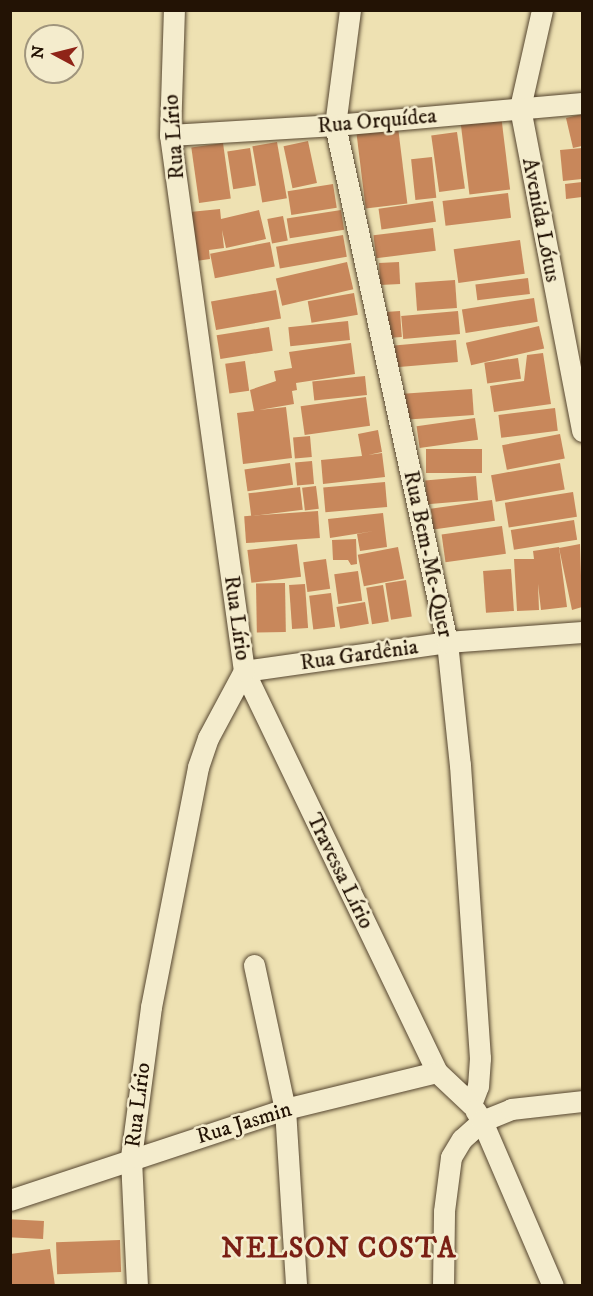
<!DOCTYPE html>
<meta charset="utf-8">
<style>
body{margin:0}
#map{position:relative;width:593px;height:1296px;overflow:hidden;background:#eee1b2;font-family:"IM FELL DW Pica",serif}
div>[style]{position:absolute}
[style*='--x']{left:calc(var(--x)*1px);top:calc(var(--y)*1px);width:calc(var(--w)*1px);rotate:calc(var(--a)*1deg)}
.building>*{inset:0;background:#c8875b;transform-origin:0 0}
.roads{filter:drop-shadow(0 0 2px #564630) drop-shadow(0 0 2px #564630)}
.street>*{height:21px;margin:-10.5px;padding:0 10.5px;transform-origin:10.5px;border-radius:10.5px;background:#f4eccd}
span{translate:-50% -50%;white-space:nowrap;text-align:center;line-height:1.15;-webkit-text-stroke:5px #f4eccd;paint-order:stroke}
.street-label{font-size:22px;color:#231305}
.district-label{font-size:28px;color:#7a1f14;font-weight:700;letter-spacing:1.5px}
.frame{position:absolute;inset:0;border:12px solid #231305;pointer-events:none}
.north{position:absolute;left:24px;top:24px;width:60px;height:60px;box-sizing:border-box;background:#f4eccd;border:2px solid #a0957d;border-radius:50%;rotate:277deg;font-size:16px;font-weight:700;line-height:24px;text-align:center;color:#231305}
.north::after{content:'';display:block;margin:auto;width:21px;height:27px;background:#8f2418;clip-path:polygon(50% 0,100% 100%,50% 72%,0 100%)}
</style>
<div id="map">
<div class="building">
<div style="clip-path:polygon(582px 114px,582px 146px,573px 148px,566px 118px)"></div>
<div style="left:501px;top:115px;width:75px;height:41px;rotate:83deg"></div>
<div style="left:398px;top:127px;width:77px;height:42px;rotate:83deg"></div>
<div style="left:457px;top:132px;width:57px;height:26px;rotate:82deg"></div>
<div style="left:308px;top:141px;width:43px;height:25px;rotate:78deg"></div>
<div style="left:277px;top:142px;width:57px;height:25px;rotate:80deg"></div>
<div style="left:223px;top:143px;width:56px;height:32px;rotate:82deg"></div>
<div style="left:250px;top:148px;width:38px;height:23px;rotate:81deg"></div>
<div style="clip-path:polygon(582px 148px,582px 179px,563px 181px,560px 150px)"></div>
<div style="left:432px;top:157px;width:41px;height:21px;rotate:84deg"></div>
<div style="clip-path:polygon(582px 182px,582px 197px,566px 199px,565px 184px)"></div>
<div style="left:333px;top:184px;width:24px;height:46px;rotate:81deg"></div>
<div style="left:508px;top:193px;width:25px;height:66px;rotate:83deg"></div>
<div style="left:433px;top:201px;width:21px;height:55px;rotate:82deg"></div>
<div style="clip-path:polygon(220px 209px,221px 219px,259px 210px,266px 239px,226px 248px,222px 230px,224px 248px,209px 250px,210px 259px,196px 261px,190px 212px)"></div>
<div style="left:341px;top:210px;width:20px;height:55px;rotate:81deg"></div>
<div style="left:283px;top:216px;width:25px;height:16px;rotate:79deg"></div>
<div style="left:433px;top:228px;width:23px;height:60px;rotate:83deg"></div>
<div style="left:343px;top:235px;width:22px;height:68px;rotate:80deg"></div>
<div style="left:520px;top:240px;width:34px;height:67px;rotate:82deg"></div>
<div style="left:270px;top:242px;width:25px;height:61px;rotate:79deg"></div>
<div style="left:347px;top:262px;width:28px;height:73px;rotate:77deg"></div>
<div style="left:399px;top:262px;width:22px;height:20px;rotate:87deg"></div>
<div style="left:528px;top:278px;width:16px;height:53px;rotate:83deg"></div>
<div style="left:455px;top:280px;width:28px;height:40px;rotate:86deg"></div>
<div style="left:276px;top:290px;width:29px;height:66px;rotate:80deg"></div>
<div style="left:354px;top:293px;width:22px;height:47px;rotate:80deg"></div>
<div style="left:534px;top:298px;width:24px;height:73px;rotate:81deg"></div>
<div style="left:400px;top:311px;width:26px;height:15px;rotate:86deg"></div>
<div style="left:458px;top:311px;width:23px;height:57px;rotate:85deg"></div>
<div style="left:348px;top:321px;width:19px;height:60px;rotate:84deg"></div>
<div style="left:539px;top:326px;width:23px;height:75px;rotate:77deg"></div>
<div style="left:269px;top:327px;width:24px;height:53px;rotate:81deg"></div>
<div style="left:456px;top:340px;width:22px;height:62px;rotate:85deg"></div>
<div style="clip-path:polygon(351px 343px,355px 374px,296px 383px,297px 390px,292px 391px,294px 404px,259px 410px,286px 407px,292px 458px,243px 464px,237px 413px,254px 411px,250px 390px,276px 381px,274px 371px,292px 368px,289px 352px)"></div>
<div style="clip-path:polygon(543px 353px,551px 404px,494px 412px,490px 386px,524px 381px,527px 355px)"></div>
<div style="left:518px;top:358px;width:21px;height:34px;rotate:82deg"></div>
<div style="left:245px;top:361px;width:30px;height:20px;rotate:82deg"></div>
<div style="left:365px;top:376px;width:19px;height:53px;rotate:84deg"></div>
<div style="left:472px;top:389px;width:26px;height:69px;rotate:86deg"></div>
<div style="left:366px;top:397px;width:29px;height:66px;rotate:82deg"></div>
<div style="left:555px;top:408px;width:23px;height:57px;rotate:83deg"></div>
<div style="left:475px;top:418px;width:22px;height:59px;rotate:82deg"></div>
<div style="clip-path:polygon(378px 430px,382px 452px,368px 455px,382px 453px,385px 477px,323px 484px,321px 460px,362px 456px,358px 434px)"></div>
<div style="left:560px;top:434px;width:25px;height:59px;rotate:79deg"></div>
<div style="left:310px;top:436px;width:21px;height:17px;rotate:85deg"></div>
<div style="left:426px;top:449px;width:56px;height:24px"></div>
<div style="left:312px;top:461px;width:23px;height:17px;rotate:85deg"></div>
<div style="left:290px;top:463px;width:22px;height:46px;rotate:82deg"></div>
<div style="left:560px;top:463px;width:27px;height:70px;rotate:80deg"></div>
<div style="left:476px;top:476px;width:24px;height:51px;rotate:85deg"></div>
<div style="left:385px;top:482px;width:25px;height:62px;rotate:85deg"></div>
<div style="left:316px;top:486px;width:23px;height:14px;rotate:83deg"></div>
<div style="left:300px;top:487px;width:23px;height:52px;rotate:83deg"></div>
<div style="left:573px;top:492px;width:25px;height:69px;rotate:81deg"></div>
<div style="left:492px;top:500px;width:21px;height:62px;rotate:82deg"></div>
<div style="left:318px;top:511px;width:27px;height:74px;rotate:86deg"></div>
<div style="clip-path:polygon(383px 513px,387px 547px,360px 551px,357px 534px,374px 531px,330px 538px,328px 519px)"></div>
<div style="left:574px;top:520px;width:20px;height:64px;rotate:81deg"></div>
<div style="left:502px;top:526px;width:28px;height:61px;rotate:82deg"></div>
<div style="clip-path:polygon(356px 539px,357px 564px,351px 565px,348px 560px,333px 560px,332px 540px)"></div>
<div style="left:297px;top:544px;width:33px;height:50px;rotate:83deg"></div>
<div style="clip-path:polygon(580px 544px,582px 607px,572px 610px,559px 548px)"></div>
<div style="left:398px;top:547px;width:32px;height:41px;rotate:79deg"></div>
<div style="clip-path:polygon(559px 547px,567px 607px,541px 610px,538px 584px,539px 610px,517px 611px,514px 559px,534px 559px,533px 551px)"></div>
<div style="left:326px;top:559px;width:30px;height:23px;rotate:82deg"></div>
<div style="left:511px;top:569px;width:42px;height:28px;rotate:86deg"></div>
<div style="left:358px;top:571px;width:30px;height:24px;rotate:82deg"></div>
<div style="left:406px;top:580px;width:37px;height:21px;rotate:81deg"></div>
<div style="left:285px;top:583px;width:49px;height:29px;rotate:89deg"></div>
<div style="left:305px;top:584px;width:44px;height:16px;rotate:86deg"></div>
<div style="left:383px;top:585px;width:37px;height:17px;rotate:81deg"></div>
<div style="left:331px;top:593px;width:34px;height:22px;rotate:83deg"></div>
<div style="left:365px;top:602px;width:22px;height:29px;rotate:80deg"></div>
<div style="left:44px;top:1221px;width:18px;height:34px;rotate:93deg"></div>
<div style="left:120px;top:1240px;width:32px;height:64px;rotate:88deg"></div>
<div style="clip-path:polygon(50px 1249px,55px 1286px,10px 1286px,10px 1254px)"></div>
</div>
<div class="roads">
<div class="street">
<div style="--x:350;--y:10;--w:116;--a:97.4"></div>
<div style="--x:335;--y:125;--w:529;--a:77.78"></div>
<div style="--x:447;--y:642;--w:124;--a:84"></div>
<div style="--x:460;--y:765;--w:294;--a:86.1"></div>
<div style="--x:480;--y:1058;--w:28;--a:94"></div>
<div style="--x:478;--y:1086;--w:19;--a:111"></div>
<div style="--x:542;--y:10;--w:100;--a:102.7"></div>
<div style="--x:520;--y:108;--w:329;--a:79.1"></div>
<div style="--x:170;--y:135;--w:165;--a:-3.5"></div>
<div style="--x:335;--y:125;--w:248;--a:-5.1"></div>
<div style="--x:254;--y:965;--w:147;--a:77.9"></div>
<div style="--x:285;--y:1109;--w:177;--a:86.4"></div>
<div style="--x:437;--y:1072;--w:445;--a:-115.7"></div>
<div style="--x:244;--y:671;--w:205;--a:-8.1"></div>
<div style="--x:447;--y:642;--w:135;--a:-4.2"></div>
<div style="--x:10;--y:1200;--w:290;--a:-18.3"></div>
<div style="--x:285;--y:1109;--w:156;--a:-13.7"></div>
<div style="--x:437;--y:1072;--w:47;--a:43.3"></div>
<div style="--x:137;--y:1286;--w:129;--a:-92.7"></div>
<div style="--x:131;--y:1157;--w:151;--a:-82.4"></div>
<div style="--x:151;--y:1007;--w:245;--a:-78.9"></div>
<div style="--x:198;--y:767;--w:31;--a:-71"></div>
<div style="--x:208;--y:738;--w:76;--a:-61.8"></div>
<div style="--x:244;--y:671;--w:541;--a:-97.86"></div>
<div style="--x:170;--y:135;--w:125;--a:-88.2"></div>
<div style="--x:443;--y:1286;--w:75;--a:-89.2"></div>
<div style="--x:444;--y:1211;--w:54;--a:-82.6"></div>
<div style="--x:451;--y:1157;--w:21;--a:-59"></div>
<div style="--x:462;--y:1139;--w:27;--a:-42"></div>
<div style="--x:482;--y:1121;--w:13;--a:-122"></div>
<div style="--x:553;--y:1286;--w:180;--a:-113.3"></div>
<div style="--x:482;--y:1121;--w:31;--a:-22"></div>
<div style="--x:511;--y:1109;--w:71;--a:-6.4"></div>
</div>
</div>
<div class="street-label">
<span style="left:377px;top:121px;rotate:-5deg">Rua Orquídea</span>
<span style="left:174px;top:137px;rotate:-94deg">Rua Lírio</span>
<span style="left:541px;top:220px;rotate:79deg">Avenida Lótus</span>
<span style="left:428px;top:554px;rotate:78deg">Rua Bem-Me-Quer</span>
<span style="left:237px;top:618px;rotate:82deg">Rua Lírio</span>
<span style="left:359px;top:655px;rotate:-8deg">Rua Gardênia</span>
<span style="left:340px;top:871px;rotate:64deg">Travessa Lírio</span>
<span style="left:138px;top:1105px;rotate:-83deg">Rua Lírio</span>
<span style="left:244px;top:1123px;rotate:-17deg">Rua Jasmin</span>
</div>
<div class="district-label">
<span style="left:339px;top:1249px">NELSON COSTA</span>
</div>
<div class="frame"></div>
<div class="north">N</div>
</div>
